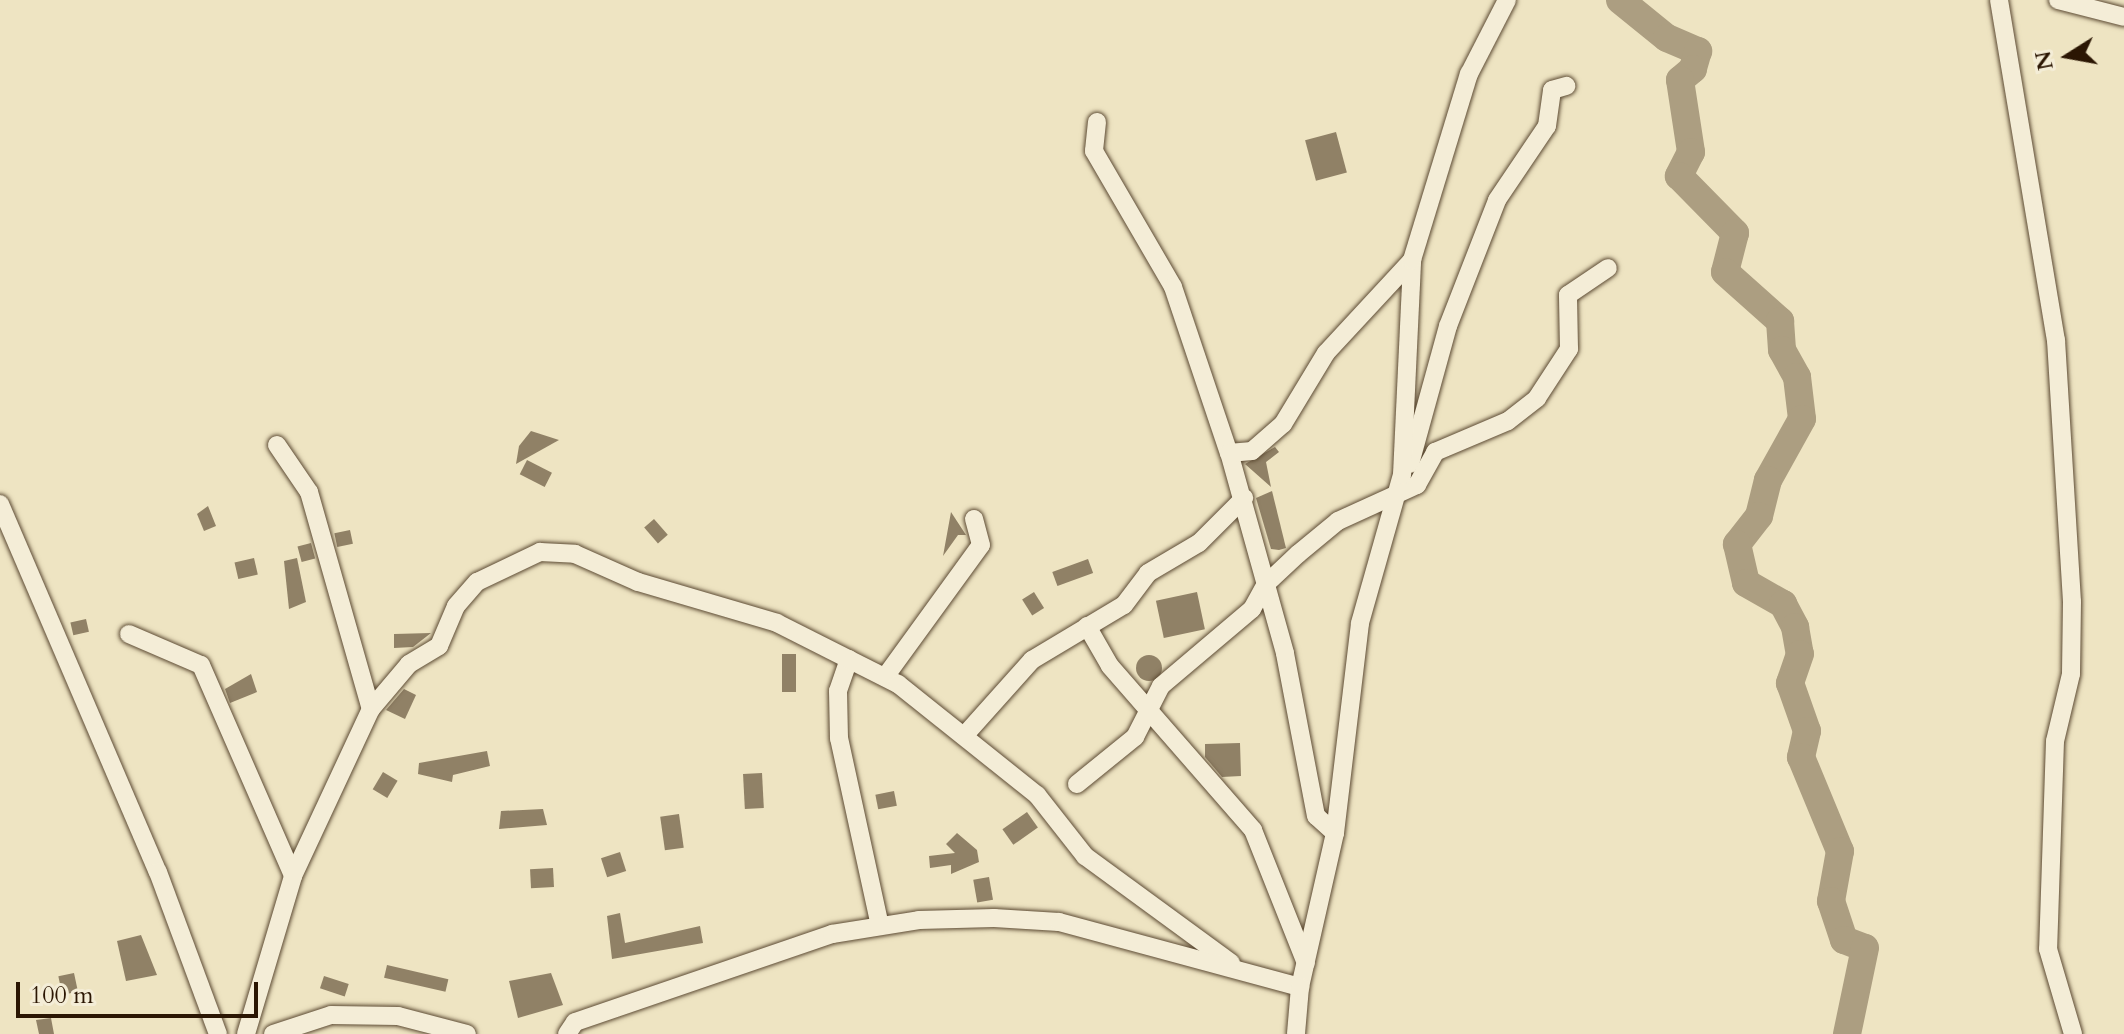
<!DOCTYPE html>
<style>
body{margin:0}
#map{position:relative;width:2124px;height:1034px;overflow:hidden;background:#eee4c2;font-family:Cardo,serif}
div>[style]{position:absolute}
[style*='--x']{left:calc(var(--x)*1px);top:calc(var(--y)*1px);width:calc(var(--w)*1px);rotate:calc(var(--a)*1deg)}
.river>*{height:28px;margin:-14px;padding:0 14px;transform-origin:14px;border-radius:14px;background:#ac9e81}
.building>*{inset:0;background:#908166;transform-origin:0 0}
.round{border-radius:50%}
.roads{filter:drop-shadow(0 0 2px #5c4a33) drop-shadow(0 0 2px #5c4a33)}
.minor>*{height:18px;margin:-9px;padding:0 9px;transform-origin:9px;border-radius:9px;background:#f4edd7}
span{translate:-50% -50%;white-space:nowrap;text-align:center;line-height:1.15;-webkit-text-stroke:7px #f4edd7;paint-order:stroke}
.north{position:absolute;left:2028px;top:16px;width:80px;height:80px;-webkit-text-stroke:6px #f4edd7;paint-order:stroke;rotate:259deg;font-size:22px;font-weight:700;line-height:32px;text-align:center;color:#2b1603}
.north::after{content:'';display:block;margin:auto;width:28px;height:36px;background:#2b1603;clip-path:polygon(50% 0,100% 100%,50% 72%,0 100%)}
.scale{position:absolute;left:16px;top:982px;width:242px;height:36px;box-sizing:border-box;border:4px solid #2b1603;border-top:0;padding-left:10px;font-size:24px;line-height:28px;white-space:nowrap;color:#2b1603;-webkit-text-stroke:6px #f4edd7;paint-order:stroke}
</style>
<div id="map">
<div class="river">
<div style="--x:1620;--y:0;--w:60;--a:39"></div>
<div style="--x:1667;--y:38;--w:34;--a:23"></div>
<div style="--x:1698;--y:51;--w:19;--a:106"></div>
<div style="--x:1693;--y:69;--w:17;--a:140"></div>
<div style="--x:1680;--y:80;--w:73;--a:81.3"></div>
<div style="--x:1691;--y:152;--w:27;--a:117"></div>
<div style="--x:1679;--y:176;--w:80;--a:45.5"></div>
<div style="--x:1735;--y:233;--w:40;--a:104.4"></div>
<div style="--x:1725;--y:272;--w:74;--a:41.7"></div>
<div style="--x:1780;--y:321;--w:29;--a:86"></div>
<div style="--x:1782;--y:350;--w:31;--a:61"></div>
<div style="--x:1797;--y:377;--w:42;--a:83.2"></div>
<div style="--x:1802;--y:419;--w:70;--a:119.1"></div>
<div style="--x:1768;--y:480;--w:37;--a:104"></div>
<div style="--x:1759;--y:516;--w:36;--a:128"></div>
<div style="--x:1737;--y:544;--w:40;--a:77"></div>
<div style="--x:1746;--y:583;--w:43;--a:29.6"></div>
<div style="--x:1783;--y:604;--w:26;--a:62"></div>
<div style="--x:1795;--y:627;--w:27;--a:80"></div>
<div style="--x:1800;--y:654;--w:31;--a:109"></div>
<div style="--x:1790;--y:683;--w:51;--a:70.5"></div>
<div style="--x:1807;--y:731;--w:27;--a:103"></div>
<div style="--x:1801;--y:757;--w:102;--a:67.5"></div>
<div style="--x:1840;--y:851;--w:51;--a:100.2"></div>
<div style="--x:1831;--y:901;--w:41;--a:71.6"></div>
<div style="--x:1844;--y:940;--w:22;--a:21"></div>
<div style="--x:1865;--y:948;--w:88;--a:101.8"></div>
</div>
<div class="building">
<div style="left:1336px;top:132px;width:42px;height:32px;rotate:75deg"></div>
<div style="clip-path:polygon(531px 431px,559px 440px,516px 464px,519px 446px)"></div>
<div style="clip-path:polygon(1275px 447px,1279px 452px,1266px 462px,1271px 487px,1245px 464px)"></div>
<div style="left:527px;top:460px;width:28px;height:16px;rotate:27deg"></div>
<div style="clip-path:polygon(1272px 491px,1286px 548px,1279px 550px,1271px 549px,1256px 498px)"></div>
<div style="clip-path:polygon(208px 506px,216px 526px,204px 531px,197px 514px)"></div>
<div style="clip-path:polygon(951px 512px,966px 535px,958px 535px,943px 556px)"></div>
<div style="left:654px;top:519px;width:21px;height:13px;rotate:49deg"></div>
<div style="left:350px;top:530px;width:14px;height:16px;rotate:78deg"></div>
<div style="left:311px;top:543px;width:16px;height:14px;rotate:75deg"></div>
<div style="left:254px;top:558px;width:17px;height:20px;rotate:77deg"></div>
<div style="clip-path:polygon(297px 558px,306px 602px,289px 609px,284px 561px)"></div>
<div style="left:1088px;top:559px;width:15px;height:38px;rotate:70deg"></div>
<div style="left:1034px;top:592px;width:19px;height:14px;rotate:58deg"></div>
<div style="left:1197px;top:592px;width:38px;height:42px;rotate:78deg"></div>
<div style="left:86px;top:619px;width:13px;height:16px;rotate:77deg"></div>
<div style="clip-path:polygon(431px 633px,413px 647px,394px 648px,394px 634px)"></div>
<div style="left:782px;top:654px;width:14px;height:38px"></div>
<div class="round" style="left:1136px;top:655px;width:26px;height:26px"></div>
<div style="clip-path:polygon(251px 674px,257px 692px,230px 703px,225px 689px)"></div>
<div style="clip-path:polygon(404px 689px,416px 695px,405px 719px,386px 710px)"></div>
<div style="clip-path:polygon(1240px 743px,1241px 776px,1222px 777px,1205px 757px,1205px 744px)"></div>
<div style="clip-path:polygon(487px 751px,490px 766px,453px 775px,452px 782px,418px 774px,419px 763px)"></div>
<div style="left:383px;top:772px;width:17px;height:20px;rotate:31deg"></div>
<div style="left:762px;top:773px;width:35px;height:19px;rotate:87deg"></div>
<div style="left:894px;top:791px;width:15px;height:19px;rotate:79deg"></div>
<div style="clip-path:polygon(543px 809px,547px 825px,499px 829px,501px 811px)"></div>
<div style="left:1027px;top:812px;width:19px;height:30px;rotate:55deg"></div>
<div style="left:679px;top:814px;width:34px;height:19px;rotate:82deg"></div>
<div style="clip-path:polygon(957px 833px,977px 850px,979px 862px,951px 874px,951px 865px,930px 868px,929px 856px,955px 853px,946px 844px)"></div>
<div style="left:620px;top:852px;width:20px;height:20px;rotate:72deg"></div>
<div style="left:553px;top:868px;width:19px;height:23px;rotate:87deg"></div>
<div style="left:989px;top:877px;width:23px;height:16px;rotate:80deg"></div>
<div style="clip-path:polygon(620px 913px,625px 943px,700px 926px,703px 943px,612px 959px,607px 916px)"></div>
<div style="clip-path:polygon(141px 935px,157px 975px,126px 981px,117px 941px)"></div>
<div style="left:387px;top:965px;width:63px;height:13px;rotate:13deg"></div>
<div style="left:74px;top:973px;width:19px;height:16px;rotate:78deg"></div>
<div style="clip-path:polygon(551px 973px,563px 1005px,518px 1018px,509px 981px)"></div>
<div style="left:324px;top:976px;width:26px;height:13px;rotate:18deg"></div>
<div style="clip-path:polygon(51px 1018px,54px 1034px,39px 1034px,36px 1020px)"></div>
</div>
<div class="roads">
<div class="minor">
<div style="--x:1999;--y:0;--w:345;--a:80.5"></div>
<div style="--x:2056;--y:340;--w:262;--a:86.5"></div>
<div style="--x:2072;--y:602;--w:72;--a:90.8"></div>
<div style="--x:2071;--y:674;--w:69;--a:103.4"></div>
<div style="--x:2055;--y:741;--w:208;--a:91.9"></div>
<div style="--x:2048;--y:949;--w:89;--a:73.6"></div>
<div style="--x:2058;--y:0;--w:68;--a:14.4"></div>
<div style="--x:1097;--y:122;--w:29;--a:96"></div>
<div style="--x:1094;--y:151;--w:157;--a:59.8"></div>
<div style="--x:1173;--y:287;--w:175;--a:71.4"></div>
<div style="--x:277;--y:445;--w:57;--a:55.8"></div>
<div style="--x:309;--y:492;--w:226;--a:74.1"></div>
<div style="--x:1410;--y:464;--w:143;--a:-74.6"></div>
<div style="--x:1448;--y:326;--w:135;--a:-68.7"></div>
<div style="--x:1497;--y:200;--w:89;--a:-56"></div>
<div style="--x:1547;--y:126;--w:36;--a:-82"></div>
<div style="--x:1552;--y:90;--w:15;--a:-16"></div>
<div style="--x:0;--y:504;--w:400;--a:66.8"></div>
<div style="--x:158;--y:872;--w:173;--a:69.7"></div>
<div style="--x:1087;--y:626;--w:46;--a:60.1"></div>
<div style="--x:1110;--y:666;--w:218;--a:48.9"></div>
<div style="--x:1253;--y:830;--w:143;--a:68.3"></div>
<div style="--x:129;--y:634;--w:78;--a:23.3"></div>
<div style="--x:201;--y:665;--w:230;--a:66.4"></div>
<div style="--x:849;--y:659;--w:34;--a:109"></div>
<div style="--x:838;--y:691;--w:47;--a:88.8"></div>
<div style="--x:839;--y:738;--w:192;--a:77.7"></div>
<div style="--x:885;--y:677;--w:163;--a:-54"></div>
<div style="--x:981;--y:545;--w:27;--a:-105"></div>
<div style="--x:964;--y:736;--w:102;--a:-48.2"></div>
<div style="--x:1032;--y:660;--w:107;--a:-30.9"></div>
<div style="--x:1124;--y:605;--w:40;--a:-53"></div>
<div style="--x:1148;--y:573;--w:59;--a:-30.5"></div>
<div style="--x:1199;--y:543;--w:64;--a:-45"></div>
<div style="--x:1077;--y:784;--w:75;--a:-39"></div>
<div style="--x:1135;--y:737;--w:57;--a:-63"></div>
<div style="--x:1161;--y:686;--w:119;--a:-40.2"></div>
<div style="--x:1252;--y:609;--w:29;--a:-61"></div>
<div style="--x:1266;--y:584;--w:44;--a:-43.2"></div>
<div style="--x:1298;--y:554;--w:52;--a:-39.5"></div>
<div style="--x:1338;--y:521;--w:87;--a:-24.5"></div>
<div style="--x:1417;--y:485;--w:38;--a:-61"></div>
<div style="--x:1435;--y:452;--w:79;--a:-23"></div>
<div style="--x:1508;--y:421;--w:37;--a:-38"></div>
<div style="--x:1537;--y:398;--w:59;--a:-56.9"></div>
<div style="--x:1569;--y:349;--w:54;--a:-91.1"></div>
<div style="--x:1568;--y:295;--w:48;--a:-34"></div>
<div style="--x:1335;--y:833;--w:25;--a:-138"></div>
<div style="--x:1316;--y:816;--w:166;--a:-100.8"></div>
<div style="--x:1285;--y:653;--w:208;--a:-105.6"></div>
<div style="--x:1229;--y:453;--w:23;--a:-5"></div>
<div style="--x:1252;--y:451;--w:41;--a:-41.1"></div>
<div style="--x:1283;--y:424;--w:83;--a:-58.8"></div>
<div style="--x:1326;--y:353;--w:127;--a:-47.2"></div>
<div style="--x:1300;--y:987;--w:158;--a:-77.2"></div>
<div style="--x:1335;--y:833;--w:211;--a:-83.2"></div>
<div style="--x:1360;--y:623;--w:154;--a:-74.2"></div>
<div style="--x:1402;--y:475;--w:215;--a:-87.3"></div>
<div style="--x:1412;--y:260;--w:195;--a:-73"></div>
<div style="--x:1469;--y:74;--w:83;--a:-62.8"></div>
<div style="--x:246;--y:1034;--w:165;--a:-73.4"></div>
<div style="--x:293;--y:876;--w:184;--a:-65"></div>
<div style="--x:371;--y:709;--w:59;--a:-49.8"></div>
<div style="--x:409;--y:664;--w:35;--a:-31"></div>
<div style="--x:439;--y:646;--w:43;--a:-67"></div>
<div style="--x:456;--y:606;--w:32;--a:-49"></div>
<div style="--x:477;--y:582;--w:70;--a:-25.5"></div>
<div style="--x:540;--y:552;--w:35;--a:3"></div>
<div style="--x:575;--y:554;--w:69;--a:24"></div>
<div style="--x:638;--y:582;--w:145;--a:16.4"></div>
<div style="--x:777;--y:623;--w:136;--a:26.8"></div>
<div style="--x:898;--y:684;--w:178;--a:38.6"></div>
<div style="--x:1037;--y:795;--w:78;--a:51.8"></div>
<div style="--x:1085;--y:856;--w:181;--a:36.2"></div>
<div style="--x:273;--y:1034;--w:61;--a:-18.1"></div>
<div style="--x:331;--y:1015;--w:67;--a:0.9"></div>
<div style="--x:398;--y:1016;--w:71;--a:14.6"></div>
<div style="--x:567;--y:1034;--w:14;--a:-56"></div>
<div style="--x:575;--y:1022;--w:272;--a:-18.9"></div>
<div style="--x:832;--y:934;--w:88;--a:-9.1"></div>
<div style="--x:919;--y:920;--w:75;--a:-1.5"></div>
<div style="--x:994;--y:918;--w:65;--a:3.5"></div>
<div style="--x:1059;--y:922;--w:250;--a:15.1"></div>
<div style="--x:1300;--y:987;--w:47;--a:94.9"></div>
</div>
</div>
<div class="north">N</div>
<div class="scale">100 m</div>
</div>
